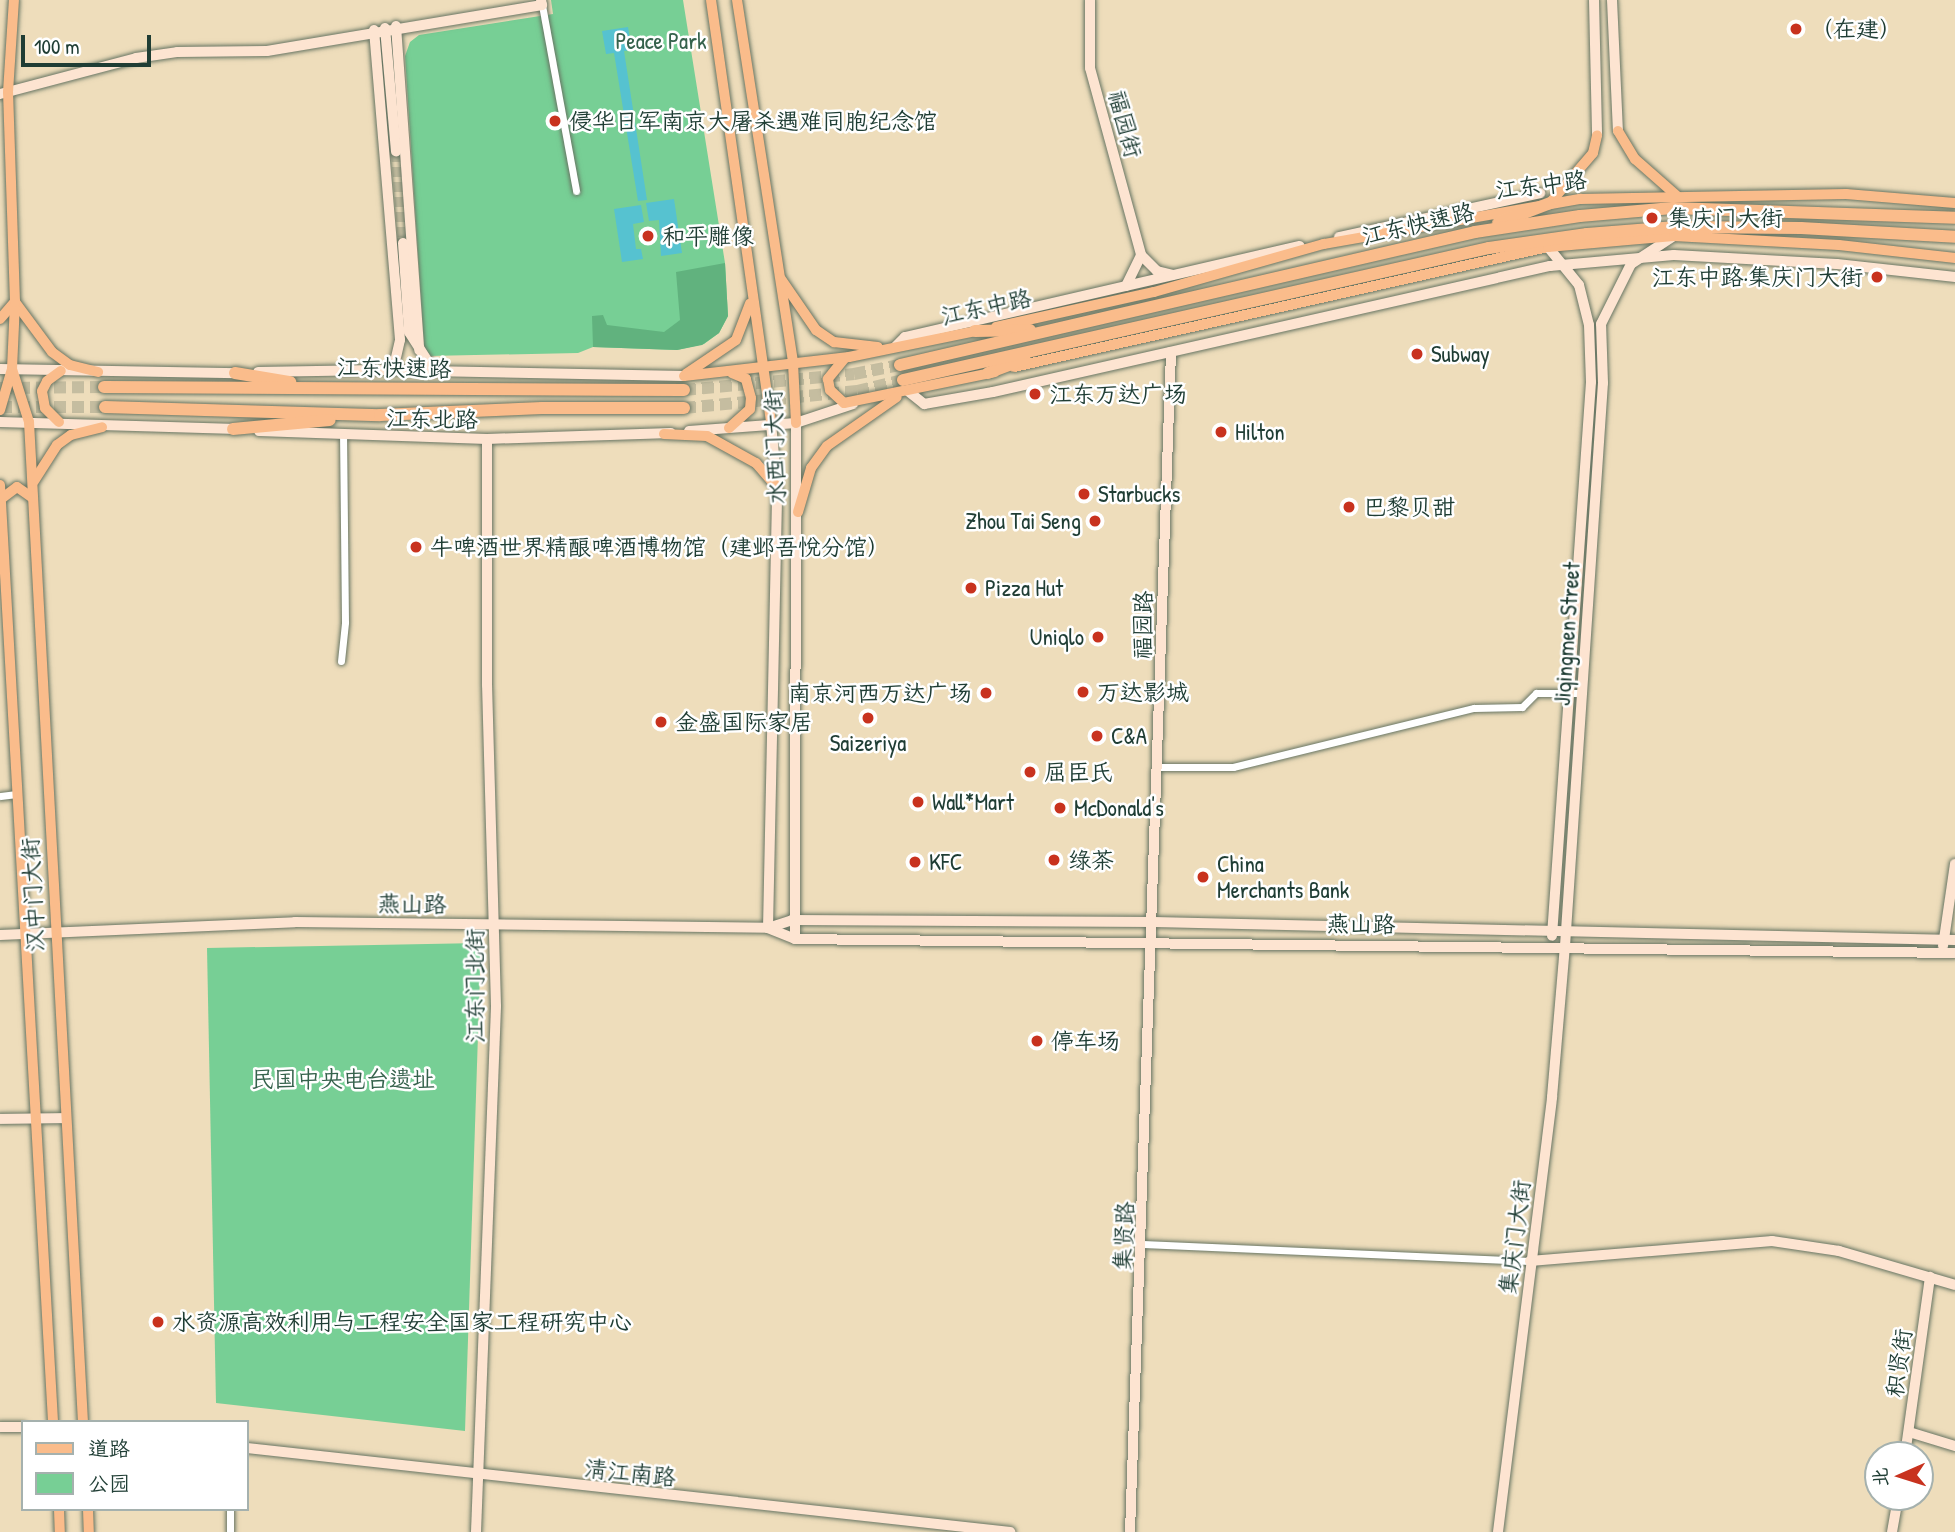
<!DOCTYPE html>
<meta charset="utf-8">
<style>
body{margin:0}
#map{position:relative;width:1955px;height:1532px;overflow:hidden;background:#edb;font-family:"Patrick Hand","LXGW WenKai TC",sans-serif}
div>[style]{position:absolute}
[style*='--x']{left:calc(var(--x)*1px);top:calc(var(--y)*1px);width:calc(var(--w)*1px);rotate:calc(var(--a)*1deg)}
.green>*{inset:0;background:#77cf95}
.forest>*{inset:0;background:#61b27e}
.water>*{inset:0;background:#56c2d0}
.secondary-tunnel>*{height:10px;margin-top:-5px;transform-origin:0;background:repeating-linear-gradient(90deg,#c5bda0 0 10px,transparent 0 15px)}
.highway-tunnel>*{height:12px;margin-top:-6px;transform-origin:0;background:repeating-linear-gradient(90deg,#c5bda0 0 12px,transparent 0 18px)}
.roads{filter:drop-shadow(0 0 2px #677563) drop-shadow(0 0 2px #677563)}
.street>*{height:7px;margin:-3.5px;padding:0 3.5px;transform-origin:3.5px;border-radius:3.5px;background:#fff}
.secondary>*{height:10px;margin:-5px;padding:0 5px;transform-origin:5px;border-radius:5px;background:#fde4d1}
.primary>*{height:10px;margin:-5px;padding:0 5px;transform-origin:5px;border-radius:5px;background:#fabc8b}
.highway>*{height:12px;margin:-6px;padding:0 6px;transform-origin:6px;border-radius:6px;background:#fabc8b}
.dots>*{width:19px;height:19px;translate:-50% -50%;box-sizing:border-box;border:4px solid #fff;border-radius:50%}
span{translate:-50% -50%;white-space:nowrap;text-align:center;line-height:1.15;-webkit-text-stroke:5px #fff;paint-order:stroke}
.poi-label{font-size:23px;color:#1f3d34}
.left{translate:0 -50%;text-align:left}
.right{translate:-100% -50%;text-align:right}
.park-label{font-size:23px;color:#35624c}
.street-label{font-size:23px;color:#1f3d34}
.legend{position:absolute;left:21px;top:1420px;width:228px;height:91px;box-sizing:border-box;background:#fff;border:2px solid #a5b1ae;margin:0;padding:9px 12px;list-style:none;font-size:21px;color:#1f3d34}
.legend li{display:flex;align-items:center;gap:14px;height:35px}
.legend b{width:35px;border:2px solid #a5b1ae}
.north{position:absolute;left:1864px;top:1441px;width:70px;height:70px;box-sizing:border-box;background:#fff;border:2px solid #a5b1ae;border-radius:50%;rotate:267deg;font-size:19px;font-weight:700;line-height:28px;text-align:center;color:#1f3d34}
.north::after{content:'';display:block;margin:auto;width:24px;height:32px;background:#c8321e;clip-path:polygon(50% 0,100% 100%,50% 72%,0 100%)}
.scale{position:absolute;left:21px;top:35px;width:130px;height:32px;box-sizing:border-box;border:4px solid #1f3d34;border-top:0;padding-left:9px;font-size:21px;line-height:24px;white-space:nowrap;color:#1f3d34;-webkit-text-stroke:5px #fff;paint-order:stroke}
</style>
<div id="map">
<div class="green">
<div style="clip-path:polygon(551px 0,683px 0,725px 263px,728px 316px,719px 333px,704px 344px,677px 350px,593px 347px,578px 353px,428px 356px,424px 345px,405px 56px,410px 42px,419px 35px,553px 14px)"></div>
<div style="clip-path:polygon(481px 943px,465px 1431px,216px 1403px,207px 948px)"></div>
</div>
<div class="forest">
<div style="clip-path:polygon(725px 263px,728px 316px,719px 333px,702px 345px,677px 350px,593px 347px,592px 316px,603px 315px,607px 325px,664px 332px,680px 320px,676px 272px)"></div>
</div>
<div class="water">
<div style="clip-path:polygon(628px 27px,632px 50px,624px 51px,647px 200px,638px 201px,614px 53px,606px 54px,602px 31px)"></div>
<div style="clip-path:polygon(674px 199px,682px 253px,661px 256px,659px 220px,649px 221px,646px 203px)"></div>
<div style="clip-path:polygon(641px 205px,644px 222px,633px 224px,636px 249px,641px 249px,643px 259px,622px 262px,614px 209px)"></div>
</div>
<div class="secondary-tunnel">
<div style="--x:396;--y:152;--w:91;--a:85.6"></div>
</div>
<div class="highway-tunnel">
<div style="--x:0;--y:388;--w:104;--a:-0.6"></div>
<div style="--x:684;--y:390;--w:171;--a:-5.4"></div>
<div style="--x:854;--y:374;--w:47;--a:-11.1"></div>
<div style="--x:0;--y:407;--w:105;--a:0"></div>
<div style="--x:684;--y:408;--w:174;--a:-5.6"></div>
<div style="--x:857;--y:391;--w:47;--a:-13.4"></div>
</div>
<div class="roads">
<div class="street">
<div style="--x:542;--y:5;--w:189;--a:79.6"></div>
<div style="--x:341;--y:661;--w:39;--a:-84"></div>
<div style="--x:345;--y:622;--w:185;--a:-90.6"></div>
<div style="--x:1160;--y:767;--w:73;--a:0"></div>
<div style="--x:1233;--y:767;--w:248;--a:-13.8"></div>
<div style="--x:1474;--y:708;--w:48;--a:-1.2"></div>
<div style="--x:1522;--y:707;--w:20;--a:-45"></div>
<div style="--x:1536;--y:693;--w:46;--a:0"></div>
<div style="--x:0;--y:796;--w:17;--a:-7"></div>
<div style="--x:1143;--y:1244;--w:387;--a:2.5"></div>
<div style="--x:230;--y:1509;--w:23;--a:90"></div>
</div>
<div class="secondary">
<div style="--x:1090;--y:0;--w:68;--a:90"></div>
<div style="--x:1090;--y:68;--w:194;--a:74.7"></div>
<div style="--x:1141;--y:255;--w:23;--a:45"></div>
<div style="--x:1157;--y:271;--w:16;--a:14"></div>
<div style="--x:1594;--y:0;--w:135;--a:88.7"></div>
<div style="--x:1612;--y:0;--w:131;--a:87.4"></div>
<div style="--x:396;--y:26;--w:325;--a:85.9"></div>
<div style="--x:385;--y:28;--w:124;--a:84.9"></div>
<div style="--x:374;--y:30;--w:311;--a:85.2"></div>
<div style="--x:400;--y:340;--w:18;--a:103"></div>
<div style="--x:0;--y:94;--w:141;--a:-14.8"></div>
<div style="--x:136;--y:58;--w:41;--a:-8.3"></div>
<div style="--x:177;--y:52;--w:90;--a:-0.6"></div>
<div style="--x:267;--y:51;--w:279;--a:-9.5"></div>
<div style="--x:542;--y:5;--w:5;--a:-101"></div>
<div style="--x:1339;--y:237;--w:206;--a:-12.3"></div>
<div style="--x:403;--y:243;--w:89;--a:86.1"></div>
<div style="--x:409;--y:332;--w:46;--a:57.3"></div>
<div style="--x:1548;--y:247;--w:49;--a:50.8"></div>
<div style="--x:1579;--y:285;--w:41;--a:76"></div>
<div style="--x:1589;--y:325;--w:57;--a:88"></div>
<div style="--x:1591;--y:382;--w:555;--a:94.03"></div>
<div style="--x:1126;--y:286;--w:34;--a:-64"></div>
<div style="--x:895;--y:347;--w:14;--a:-45"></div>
<div style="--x:905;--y:337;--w:405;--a:-13"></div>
<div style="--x:0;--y:369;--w:239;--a:1"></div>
<div style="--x:258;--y:372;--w:118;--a:-1"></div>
<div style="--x:376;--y:370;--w:308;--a:1.1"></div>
<div style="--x:908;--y:391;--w:21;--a:39"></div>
<div style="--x:924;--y:404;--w:70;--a:-9.9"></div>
<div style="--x:993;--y:392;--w:571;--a:-12.75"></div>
<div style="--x:1550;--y:266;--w:124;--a:-5.1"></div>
<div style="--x:1674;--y:255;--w:163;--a:3.2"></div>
<div style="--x:1837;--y:264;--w:119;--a:6.3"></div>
<div style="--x:0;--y:422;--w:237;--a:1.7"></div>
<div style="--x:259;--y:431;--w:228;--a:2"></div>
<div style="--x:487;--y:439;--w:184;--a:-1.9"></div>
<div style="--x:689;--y:431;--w:107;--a:-4.3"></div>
<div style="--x:796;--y:423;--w:60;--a:-18.4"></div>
<div style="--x:768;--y:928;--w:29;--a:22"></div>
<div style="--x:795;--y:939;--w:1160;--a:0.69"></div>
<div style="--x:768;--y:928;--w:441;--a:-88.8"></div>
<div style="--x:777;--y:487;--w:63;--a:-95.4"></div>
<div style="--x:0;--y:935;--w:295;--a:-2.5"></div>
<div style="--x:295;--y:922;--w:473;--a:0.7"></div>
<div style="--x:768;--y:928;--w:25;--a:-18"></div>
<div style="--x:792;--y:920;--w:362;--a:0.3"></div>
<div style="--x:1154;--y:922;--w:801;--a:1.29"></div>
<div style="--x:795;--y:939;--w:516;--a:-89.89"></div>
<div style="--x:1943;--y:946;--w:83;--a:-81.7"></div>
<div style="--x:0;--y:1119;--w:66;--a:-0.9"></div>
<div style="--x:1530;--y:1261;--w:243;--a:-4.7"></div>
<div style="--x:1772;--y:1241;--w:68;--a:8.5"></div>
<div style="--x:1839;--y:1251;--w:121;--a:16.3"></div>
<div style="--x:0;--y:1427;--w:23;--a:0"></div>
<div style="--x:1909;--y:1432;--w:48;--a:16.9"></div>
<div style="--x:247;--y:1448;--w:768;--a:6.28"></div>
<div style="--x:1905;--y:1455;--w:180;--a:-82"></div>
<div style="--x:476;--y:1532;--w:526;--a:-87.82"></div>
<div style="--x:496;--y:1006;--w:321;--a:-91.6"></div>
<div style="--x:487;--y:685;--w:246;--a:-90"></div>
<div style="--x:1130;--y:1532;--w:1181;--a:-88.01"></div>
<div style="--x:1498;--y:1532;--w:438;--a:-82.9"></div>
<div style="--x:1552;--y:1097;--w:152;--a:-85.1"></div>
<div style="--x:1565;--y:946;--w:564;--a:-86.14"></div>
<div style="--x:1603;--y:383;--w:59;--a:-91.9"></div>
<div style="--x:1601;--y:324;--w:67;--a:-63.4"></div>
<div style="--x:1631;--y:264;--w:51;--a:-33.1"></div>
<div style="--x:1892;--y:1532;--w:36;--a:-80"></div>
</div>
<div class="primary">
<div style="--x:711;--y:0;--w:428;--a:81.9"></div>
<div style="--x:737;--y:0;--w:367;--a:81.2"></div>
<div style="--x:793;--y:363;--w:60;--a:87.1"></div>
<div style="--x:1618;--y:131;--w:33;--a:59"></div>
<div style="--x:1635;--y:159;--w:56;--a:41.4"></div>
<div style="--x:1550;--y:203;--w:66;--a:-49.3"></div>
<div style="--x:1593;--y:153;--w:18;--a:-77"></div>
<div style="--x:781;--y:279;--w:62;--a:55.5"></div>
<div style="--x:816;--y:330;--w:22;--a:34"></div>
<div style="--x:834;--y:342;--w:44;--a:6.5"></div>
<div style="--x:0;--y:319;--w:23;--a:-49"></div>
<div style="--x:15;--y:302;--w:62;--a:53.5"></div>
<div style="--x:52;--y:352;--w:22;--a:36"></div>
<div style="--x:70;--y:365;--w:29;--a:14"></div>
<div style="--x:996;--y:327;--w:162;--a:-12.5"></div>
<div style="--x:1154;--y:292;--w:177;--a:-15.8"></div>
<div style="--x:1324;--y:244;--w:260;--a:-10"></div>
<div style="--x:1580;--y:199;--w:266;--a:-1.1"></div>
<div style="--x:1846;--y:194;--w:109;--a:4.7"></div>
<div style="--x:844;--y:359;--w:26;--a:129"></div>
<div style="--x:828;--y:379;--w:11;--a:80"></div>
<div style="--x:830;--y:390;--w:19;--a:43"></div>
<div style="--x:844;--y:403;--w:154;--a:-11.6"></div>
<div style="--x:1014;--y:367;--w:547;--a:-12.67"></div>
<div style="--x:1548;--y:247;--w:126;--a:-5"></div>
<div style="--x:1674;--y:236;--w:165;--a:3.1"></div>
<div style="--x:1839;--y:245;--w:117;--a:6.4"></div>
<div style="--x:12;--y:369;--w:56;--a:72.2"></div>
<div style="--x:29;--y:422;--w:1001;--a:86.91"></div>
<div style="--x:686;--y:374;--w:60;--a:-34.2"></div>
<div style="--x:736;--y:340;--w:39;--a:-69"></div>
<div style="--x:684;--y:376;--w:166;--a:-6.6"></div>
<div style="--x:849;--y:357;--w:134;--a:-11.6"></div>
<div style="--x:0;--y:410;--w:43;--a:-73.7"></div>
<div style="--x:12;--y:369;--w:67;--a:-87.4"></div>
<div style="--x:15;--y:302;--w:210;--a:-91.9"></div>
<div style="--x:8;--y:92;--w:92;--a:-86.3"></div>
<div style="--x:59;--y:422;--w:20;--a:-135"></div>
<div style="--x:45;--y:408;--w:17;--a:-100"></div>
<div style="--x:42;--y:391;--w:11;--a:-63"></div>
<div style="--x:47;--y:381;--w:17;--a:-36"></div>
<div style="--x:729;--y:428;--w:28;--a:-42"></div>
<div style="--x:750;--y:409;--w:11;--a:-85"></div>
<div style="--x:751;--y:398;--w:20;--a:-105"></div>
<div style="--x:746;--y:379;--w:15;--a:-157"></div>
<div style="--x:664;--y:434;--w:43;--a:2.7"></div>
<div style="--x:707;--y:436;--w:56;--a:28.9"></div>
<div style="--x:756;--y:463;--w:32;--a:49"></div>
<div style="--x:34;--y:481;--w:43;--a:-57.4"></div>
<div style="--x:57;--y:445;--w:17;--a:-36"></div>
<div style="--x:71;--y:435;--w:32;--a:-14"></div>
<div style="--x:0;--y:485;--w:938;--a:86.76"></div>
<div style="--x:1;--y:499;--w:20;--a:-37"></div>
<div style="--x:17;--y:487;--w:19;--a:35"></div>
<div style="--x:798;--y:512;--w:46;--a:-73.5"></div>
<div style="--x:811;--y:468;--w:27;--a:-54"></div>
<div style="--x:827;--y:446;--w:85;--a:-35"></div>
<div style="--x:59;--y:1509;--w:23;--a:88"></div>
<div style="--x:88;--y:1509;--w:23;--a:88"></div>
</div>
<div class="highway">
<div style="--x:1498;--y:223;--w:56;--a:-21"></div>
<div style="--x:975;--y:331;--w:55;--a:-1"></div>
<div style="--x:900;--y:365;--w:590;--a:-13.02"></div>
<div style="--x:1475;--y:232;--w:106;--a:-8.7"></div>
<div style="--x:1580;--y:216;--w:93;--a:-4.9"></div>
<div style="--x:1673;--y:208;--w:282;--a:2"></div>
<div style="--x:235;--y:373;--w:56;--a:9.3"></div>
<div style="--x:988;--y:373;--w:39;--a:-21"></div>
<div style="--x:903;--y:380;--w:601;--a:-12.69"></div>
<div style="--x:1489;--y:248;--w:99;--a:-8.1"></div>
<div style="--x:1587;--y:234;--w:89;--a:-4.5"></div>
<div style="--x:1676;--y:227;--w:125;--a:0.5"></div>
<div style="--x:1801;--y:228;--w:154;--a:3.3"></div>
<div style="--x:104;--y:387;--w:580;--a:0.3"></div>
<div style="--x:105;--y:407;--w:275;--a:1.7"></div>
<div style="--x:380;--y:415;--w:162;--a:-2.5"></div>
<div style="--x:542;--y:408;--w:142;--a:0"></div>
<div style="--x:233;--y:429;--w:97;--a:-5.3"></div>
</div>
</div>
<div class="dots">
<div style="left:1796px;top:29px;background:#c8321e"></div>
<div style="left:555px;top:121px;background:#c8321e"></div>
<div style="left:1652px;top:218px;background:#c8321e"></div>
<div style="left:648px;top:236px;background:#c8321e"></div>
<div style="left:1877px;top:277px;background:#c8321e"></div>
<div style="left:1417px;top:354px;background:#c8321e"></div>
<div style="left:1035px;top:394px;background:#c8321e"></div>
<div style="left:1221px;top:432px;background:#c8321e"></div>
<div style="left:1084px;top:494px;background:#c8321e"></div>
<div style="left:1349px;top:507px;background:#c8321e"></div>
<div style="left:1095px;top:521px;background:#c8321e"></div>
<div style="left:416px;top:547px;background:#c8321e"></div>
<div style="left:971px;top:588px;background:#c8321e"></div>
<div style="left:1098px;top:637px;background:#c8321e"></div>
<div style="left:1083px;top:692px;background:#c8321e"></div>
<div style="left:986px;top:693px;background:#c8321e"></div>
<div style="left:868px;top:718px;background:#c8321e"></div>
<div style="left:661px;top:722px;background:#c8321e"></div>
<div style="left:1097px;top:736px;background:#c8321e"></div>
<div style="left:1030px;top:772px;background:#c8321e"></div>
<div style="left:918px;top:802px;background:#c8321e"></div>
<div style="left:1060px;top:808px;background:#c8321e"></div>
<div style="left:1054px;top:860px;background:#c8321e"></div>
<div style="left:915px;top:862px;background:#c8321e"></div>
<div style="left:1203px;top:877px;background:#c8321e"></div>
<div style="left:1037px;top:1041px;background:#c8321e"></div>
<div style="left:158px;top:1322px;background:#c8321e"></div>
</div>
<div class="poi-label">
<span class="left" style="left:1810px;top:29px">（在建）</span>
<span class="left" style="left:569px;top:121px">侵华日军南京大屠杀遇难同胞纪念馆</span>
<span class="left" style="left:1668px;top:218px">集庆门大街</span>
<span class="left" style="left:662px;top:236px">和平雕像</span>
<span class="right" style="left:1863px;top:277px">江东中路·集庆门大街</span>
<span class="left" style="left:1431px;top:354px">Subway</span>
<span class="left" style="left:1049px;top:394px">江东万达广场</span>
<span class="left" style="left:1235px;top:432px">Hilton</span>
<span class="left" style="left:1098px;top:494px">Starbucks</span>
<span class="left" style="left:1363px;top:507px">巴黎贝甜</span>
<span class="right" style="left:1081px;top:521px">Zhou Tai Seng</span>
<span class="left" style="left:430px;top:547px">牛啤酒世界精酿啤酒博物馆（建邺吾悦分馆）</span>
<span class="left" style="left:985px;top:588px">Pizza Hut</span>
<span class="right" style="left:1084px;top:637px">Uniqlo</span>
<span class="left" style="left:1097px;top:692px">万达影城</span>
<span class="right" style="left:972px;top:693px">南京河西万达广场</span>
<span class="left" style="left:675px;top:722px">金盛国际家居</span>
<span class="left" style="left:1111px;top:736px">C&amp;A</span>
<span style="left:868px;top:743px">Saizeriya</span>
<span class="left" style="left:1044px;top:772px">屈臣氏</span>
<span class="left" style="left:932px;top:802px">Wall*Mart</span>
<span class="left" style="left:1074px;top:808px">McDonald's</span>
<span class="left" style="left:1068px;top:860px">绿茶</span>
<span class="left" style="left:929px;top:862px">KFC</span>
<span class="left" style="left:1217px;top:877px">China<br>Merchants Bank</span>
<span class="left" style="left:1051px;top:1041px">停车场</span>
<span class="left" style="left:172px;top:1322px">水资源高效利用与工程安全国家工程研究中心</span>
</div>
<div class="park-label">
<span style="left:661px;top:41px">Peace Park</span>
<span style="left:343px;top:1079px">民国中央电台遗址</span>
</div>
<div class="street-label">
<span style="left:1125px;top:124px;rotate:75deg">福园街</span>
<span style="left:1541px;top:185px;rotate:-7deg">江东中路</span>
<span style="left:1418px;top:224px;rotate:-13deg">江东快速路</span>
<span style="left:986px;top:307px;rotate:-12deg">江东中路</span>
<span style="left:394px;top:368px;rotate:1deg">江东快速路</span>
<span style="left:432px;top:419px;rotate:1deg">江东北路</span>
<span style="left:775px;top:447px;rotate:-92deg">水西门大街</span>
<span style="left:1143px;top:625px;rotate:-89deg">福园路</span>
<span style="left:1567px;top:634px;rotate:-86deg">Jiqingmen Street</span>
<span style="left:33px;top:895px;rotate:-93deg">汉中门大街</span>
<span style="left:412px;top:904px;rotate:1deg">燕山路</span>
<span style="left:1361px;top:924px;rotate:1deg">燕山路</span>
<span style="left:475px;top:986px;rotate:-90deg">江东门北街</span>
<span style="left:1124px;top:1236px;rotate:-88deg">集贤路</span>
<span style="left:1515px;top:1237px;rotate:-83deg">集庆门大街</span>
<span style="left:1899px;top:1363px;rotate:-82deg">积贤街</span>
<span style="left:630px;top:1473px;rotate:6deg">清江南路</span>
</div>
<ul class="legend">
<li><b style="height:9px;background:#fabc8b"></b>道路</li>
<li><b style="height:19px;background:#77cf95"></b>公园</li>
</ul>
<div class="north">北</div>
<div class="scale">100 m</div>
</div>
